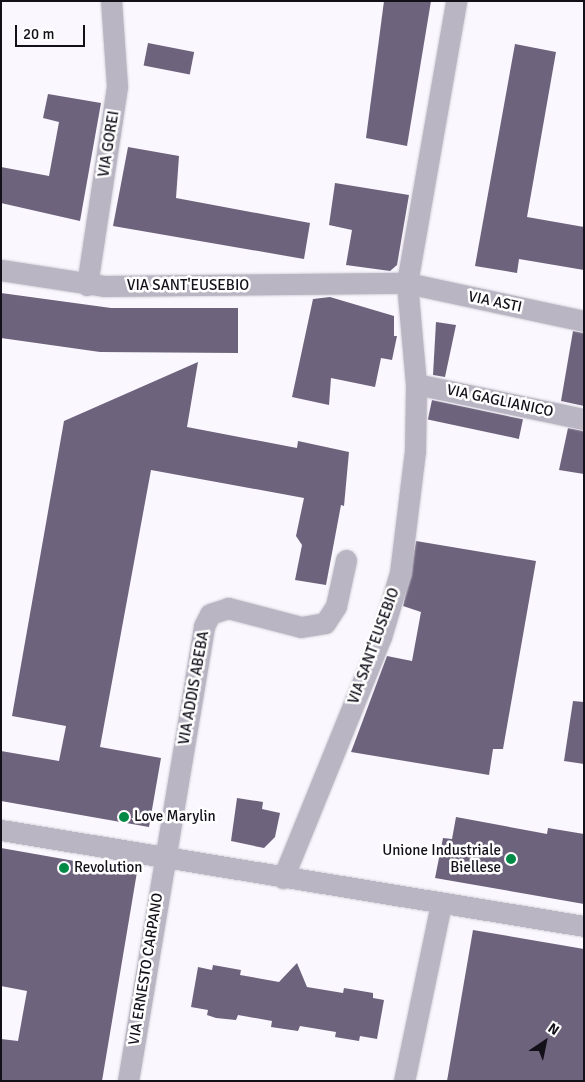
<!DOCTYPE html>
<style>
body{margin:0}
#map{position:relative;width:585px;height:1082px;overflow:hidden;background:#faf7fe;font-family:Signika,sans-serif}
div>[style]{position:absolute}
[style*='--x']{left:calc(var(--x)*1px);top:calc(var(--y)*1px);width:calc(var(--w)*1px);rotate:calc(var(--a)*1deg)}
.building>*{inset:0;background:#6d637d;transform-origin:0 0}
.roads{filter:drop-shadow(0 0 1px #d5d2da) drop-shadow(0 0 1px #d5d2da)}
.street>*{height:21px;margin:-10.5px;padding:0 10.5px;transform-origin:10.5px;border-radius:10.5px;background:#bab5c3}
.dots>*{width:14px;height:14px;translate:-50% -50%;box-sizing:border-box;border:2px solid #fff;border-radius:50%}
span{translate:-50% -50%;white-space:nowrap;text-align:center;line-height:1.15;-webkit-text-stroke:5px #fff;paint-order:stroke}
.street-label{font-size:15px;color:#13101a}
.poi-label{font-size:15px;color:#13101a}
.left{translate:0 -50%;text-align:left}
.right{translate:-100% -50%;text-align:right}
.frame{position:absolute;inset:0;border:2px solid #13101a;pointer-events:none}
.north{position:absolute;left:520px;top:1017px;width:50px;height:50px;-webkit-text-stroke:4px #fff;paint-order:stroke;rotate:34deg;font-size:14px;font-weight:700;line-height:20px;text-align:center;color:#13101a}
.north::after{content:'';display:block;margin:auto;width:18px;height:22px;background:#13101a;clip-path:polygon(50% 0,100% 100%,50% 72%,0 100%)}
.scale{position:absolute;left:15px;top:25px;width:70px;height:22px;box-sizing:border-box;border:2px solid #13101a;border-top:0;padding-left:6px;font-size:15px;line-height:18px;white-space:nowrap;color:#13101a;-webkit-text-stroke:4px #fff;paint-order:stroke}
</style>
<div id="map">
<div class="building">
<div style="clip-path:polygon(384px 1px,431px 1px,407px 146px,366px 138px)"></div>
<div style="left:148px;top:43px;width:47px;height:23px;rotate:11deg"></div>
<div style="clip-path:polygon(515px 44px,556px 52px,527px 217px,584px 227px,584px 270px,519px 259px,517px 273px,475px 266px)"></div>
<div style="clip-path:polygon(48px 94px,101px 103px,80px 221px,1px 203px,1px 167px,49px 176px,59px 122px,43px 118px)"></div>
<div style="clip-path:polygon(128px 147px,179px 156px,176px 198px,310px 223px,304px 259px,113px 226px)"></div>
<div style="clip-path:polygon(335px 183px,409px 195px,397px 265px,390px 271px,346px 265px,352px 230px,329px 225px)"></div>
<div style="clip-path:polygon(1px 293px,111px 308px,238px 308px,238px 353px,100px 352px,1px 338px)"></div>
<div style="clip-path:polygon(330px 297px,394px 316px,394px 336px,397px 336px,392px 360px,381px 358px,375px 387px,331px 378px,329px 405px,292px 397px,313px 299px)"></div>
<div style="clip-path:polygon(436px 322px,456px 325px,445px 377px,433px 375px)"></div>
<div style="clip-path:polygon(573px 331px,584px 333px,584px 406px,561px 401px)"></div>
<div style="clip-path:polygon(198px 362px,187px 427px,297px 448px,298px 441px,349px 452px,344px 506px,341px 505px,326px 585px,295px 580px,302px 545px,296px 536px,304px 498px,151px 470px,100px 747px,161px 758px,149px 827px,1px 801px,1px 751px,59px 761px,66px 726px,12px 716px,64px 421px)"></div>
<div style="left:432px;top:400px;width:93px;height:20px;rotate:12deg"></div>
<div style="clip-path:polygon(568px 428px,584px 431px,584px 474px,559px 470px)"></div>
<div style="clip-path:polygon(416px 541px,536px 561px,503px 749px,493px 749px,489px 775px,351px 752px,387px 656px,412px 661px,421px 612px,403px 606px)"></div>
<div style="clip-path:polygon(573px 701px,584px 702px,584px 764px,564px 761px)"></div>
<div style="clip-path:polygon(237px 798px,263px 802px,262px 809px,280px 813px,275px 837px,264px 848px,231px 841px)"></div>
<div style="clip-path:polygon(456px 817px,547px 834px,548px 828px,584px 834px,584px 904px,435px 878px,443px 838px,452px 839px)"></div>
<div style="clip-path:polygon(1px 848px,137px 872px,102px 1081px,1px 1081px,1px 1039px,18px 1041px,27px 991px,1px 986px)"></div>
<div style="clip-path:polygon(473px 930px,584px 949px,584px 1081px,447px 1081px)"></div>
<div style="clip-path:polygon(297px 963px,307px 987px,343px 993px,344px 988px,373px 993px,373px 998px,384px 1000px,377px 1039px,360px 1036px,359px 1041px,335px 1037px,336px 1032px,300px 1026px,298px 1031px,271px 1027px,272px 1021px,238px 1015px,236px 1020px,216px 1018px,207px 1015px,208px 1010px,191px 1007px,198px 967px,212px 970px,213px 965px,241px 970px,240px 975px,279px 982px)"></div>
</div>
<div class="roads">
<div class="street">
<div style="--x:1;--y:270;--w:104;--a:8.8"></div>
<div style="--x:104;--y:286;--w:303;--a:-0.6"></div>
<div style="--x:407;--y:283;--w:181;--a:12.1"></div>
<div style="--x:87;--y:285;--w:201;--a:-81.4"></div>
<div style="--x:117;--y:86;--w:85;--a:-94"></div>
<div style="--x:416;--y:384;--w:172;--a:11.8"></div>
<div style="--x:1;--y:830;--w:591;--a:9.35"></div>
<div style="--x:283;--y:878;--w:260;--a:-67.9"></div>
<div style="--x:381;--y:637;--w:67;--a:-73.5"></div>
<div style="--x:400;--y:573;--w:123;--a:-83"></div>
<div style="--x:415;--y:451;--w:67;--a:-89.1"></div>
<div style="--x:416;--y:384;--w:101;--a:-95.1"></div>
<div style="--x:407;--y:283;--w:286;--a:-80.1"></div>
<div style="--x:128;--y:1081;--w:461;--a:-80.5"></div>
<div style="--x:204;--y:626;--w:13;--a:-63"></div>
<div style="--x:210;--y:614;--w:19;--a:-18"></div>
<div style="--x:228;--y:608;--w:75;--a:14.6"></div>
<div style="--x:301;--y:627;--w:24;--a:-9"></div>
<div style="--x:325;--y:623;--w:20;--a:-57"></div>
<div style="--x:336;--y:606;--w:47;--a:-77.7"></div>
<div style="--x:404;--y:1081;--w:181;--a:-78.2"></div>
</div>
</div>
<div class="dots">
<div style="left:124px;top:817px;background:#018946"></div>
<div style="left:511px;top:859px;background:#018946"></div>
<div style="left:64px;top:868px;background:#018946"></div>
</div>
<div class="street-label">
<span style="left:109px;top:144px;rotate:-81deg">VIA GOREI</span>
<span style="left:188px;top:286px">VIA SANT'EUSEBIO</span>
<span style="left:495px;top:302px;rotate:12deg">VIA ASTI</span>
<span style="left:500px;top:401px;rotate:12deg">VIA GAGLIANICO</span>
<span style="left:374px;top:646px;rotate:-70deg">VIA SANT'EUSEBIO</span>
<span style="left:194px;top:688px;rotate:-80deg">VIA ADDIS ABEBA</span>
<span style="left:146px;top:969px;rotate:-81deg">VIA ERNESTO CARPANO</span>
</div>
<div class="poi-label">
<span class="left" style="left:134px;top:817px">Love Marylin</span>
<span class="right" style="left:501px;top:859px">Unione Industriale<br>Biellese</span>
<span class="left" style="left:74px;top:868px">Revolution</span>
</div>
<div class="frame"></div>
<div class="north">N</div>
<div class="scale">20 m</div>
</div>
